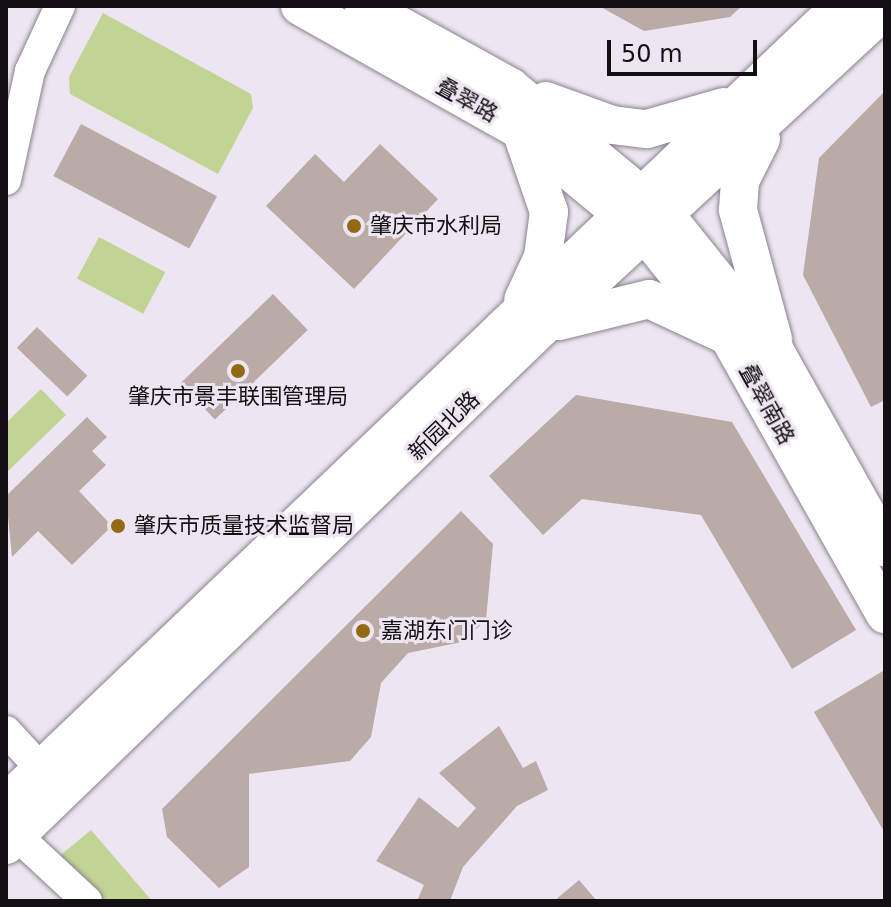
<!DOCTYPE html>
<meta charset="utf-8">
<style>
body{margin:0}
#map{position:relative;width:891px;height:907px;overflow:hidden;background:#ede5f1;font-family:"DejaVu Sans","Noto Sans SC",sans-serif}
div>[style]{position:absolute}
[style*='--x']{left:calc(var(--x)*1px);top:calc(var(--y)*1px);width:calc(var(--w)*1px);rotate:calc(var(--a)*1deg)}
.green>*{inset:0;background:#c2d494;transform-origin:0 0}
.building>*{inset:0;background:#baaba7;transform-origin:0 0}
.roads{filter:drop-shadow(0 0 2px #8a828d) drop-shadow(0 0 2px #8a828d)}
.minor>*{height:30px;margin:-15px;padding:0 15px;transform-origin:15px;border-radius:15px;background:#fff}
.major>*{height:38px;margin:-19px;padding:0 19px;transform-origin:19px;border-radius:19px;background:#fff}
.dots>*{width:22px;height:22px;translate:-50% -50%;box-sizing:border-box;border:4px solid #ede5f1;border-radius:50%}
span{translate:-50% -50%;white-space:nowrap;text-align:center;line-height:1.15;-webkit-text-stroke:6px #ede5f1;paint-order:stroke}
.street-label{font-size:22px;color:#131014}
.poi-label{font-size:22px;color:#131014}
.left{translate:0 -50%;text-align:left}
.frame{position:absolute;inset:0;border:8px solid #131014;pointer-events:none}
.scale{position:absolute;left:607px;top:40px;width:150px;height:36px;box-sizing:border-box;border:4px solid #131014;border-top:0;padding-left:10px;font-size:24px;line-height:28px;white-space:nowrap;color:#131014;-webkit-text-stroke:6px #ede5f1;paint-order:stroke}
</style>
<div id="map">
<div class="green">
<div style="clip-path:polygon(103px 13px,251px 94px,253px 108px,218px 174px,70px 94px,69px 77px)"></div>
<div style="left:99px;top:237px;width:75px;height:47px;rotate:28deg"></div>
<div style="clip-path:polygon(41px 389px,66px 415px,7px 472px,6px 423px)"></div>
<div style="clip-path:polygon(91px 830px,152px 901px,98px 901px,56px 859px)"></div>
</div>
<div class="building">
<div style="clip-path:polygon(599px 6px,742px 6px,730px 17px,644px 31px)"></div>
<div style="clip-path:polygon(885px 91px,885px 400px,871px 407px,803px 275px,819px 158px)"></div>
<div style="left:81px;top:124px;width:154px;height:59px;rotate:28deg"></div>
<div style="clip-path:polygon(380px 144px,438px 199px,354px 289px,266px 206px,315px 154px,344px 182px)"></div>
<div style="left:273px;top:294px;width:50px;height:129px;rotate:46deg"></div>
<div style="left:37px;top:327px;width:70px;height:29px;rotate:44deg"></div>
<div style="clip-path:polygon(576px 395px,732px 422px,856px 630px,792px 669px,701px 515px,582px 499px,543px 535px,489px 476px)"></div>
<div style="clip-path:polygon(87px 417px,107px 437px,92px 451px,106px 465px,79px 491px,112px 526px,72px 565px,38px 531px,12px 557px,6px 496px)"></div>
<div style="clip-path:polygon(461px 511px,493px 544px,486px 620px,462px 642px,408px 653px,381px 683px,371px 737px,350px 761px,249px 774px,249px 867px,219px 888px,167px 837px,162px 809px)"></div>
<div style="clip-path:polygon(883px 671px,885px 675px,885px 833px,814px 712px)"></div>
<div style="clip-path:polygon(499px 726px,523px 768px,536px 761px,548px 790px,517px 806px,463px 867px,450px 901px,417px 901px,424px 885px,376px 861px,419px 797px,458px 828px,476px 808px,439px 773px)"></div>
<div style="clip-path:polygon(579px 880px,597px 901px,554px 901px)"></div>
</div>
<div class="roads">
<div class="minor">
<div style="--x:6;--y:180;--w:112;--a:-77.6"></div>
<div style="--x:30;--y:71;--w:72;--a:-65.2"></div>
<div style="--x:6;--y:731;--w:53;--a:47.3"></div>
<div style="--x:16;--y:835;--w:97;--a:42.9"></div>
</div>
<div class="major">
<div style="--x:300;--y:6;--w:253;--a:29.4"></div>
<div style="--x:520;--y:130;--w:162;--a:39.5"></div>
<div style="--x:645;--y:233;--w:136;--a:51.3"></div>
<div style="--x:730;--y:339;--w:316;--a:60.6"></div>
<div style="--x:364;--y:6;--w:167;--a:29"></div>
<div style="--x:510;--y:87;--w:202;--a:39.6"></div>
<div style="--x:666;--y:216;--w:176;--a:51.2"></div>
<div style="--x:776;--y:353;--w:223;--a:60.7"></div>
<div style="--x:546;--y:101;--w:70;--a:20"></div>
<div style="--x:612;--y:125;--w:35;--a:7"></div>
<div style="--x:647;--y:129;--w:80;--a:-15.9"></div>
<div style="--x:523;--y:136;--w:80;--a:71.1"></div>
<div style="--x:549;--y:212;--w:45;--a:97.6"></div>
<div style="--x:543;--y:257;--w:47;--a:114.9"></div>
<div style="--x:761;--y:139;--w:47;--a:116.6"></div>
<div style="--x:740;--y:181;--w:29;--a:94"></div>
<div style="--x:738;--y:210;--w:134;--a:74.8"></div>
<div style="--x:559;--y:321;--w:93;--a:-13.7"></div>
<div style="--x:649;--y:299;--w:81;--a:25"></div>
<div style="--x:6;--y:803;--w:1154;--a:-43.67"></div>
<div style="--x:6;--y:845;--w:744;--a:-44.02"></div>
<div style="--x:541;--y:328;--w:468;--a:-42.8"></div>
</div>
</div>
<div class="dots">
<div style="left:354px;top:226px;background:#936a13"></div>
<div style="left:238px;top:371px;background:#936a13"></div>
<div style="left:118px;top:526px;background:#936a13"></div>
<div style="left:363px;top:631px;background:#936a13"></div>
</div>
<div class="street-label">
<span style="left:467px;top:100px;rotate:29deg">叠翠路</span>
<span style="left:767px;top:404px;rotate:61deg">叠翠南路</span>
<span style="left:444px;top:426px;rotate:-44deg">新园北路</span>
</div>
<div class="poi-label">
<span class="left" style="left:370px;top:226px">肇庆市水利局</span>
<span style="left:238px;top:397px">肇庆市景丰联围管理局</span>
<span class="left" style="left:134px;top:526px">肇庆市质量技术监督局</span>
<span class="left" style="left:381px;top:631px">嘉湖东门门诊</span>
</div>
<div class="frame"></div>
<div class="scale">50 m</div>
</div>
